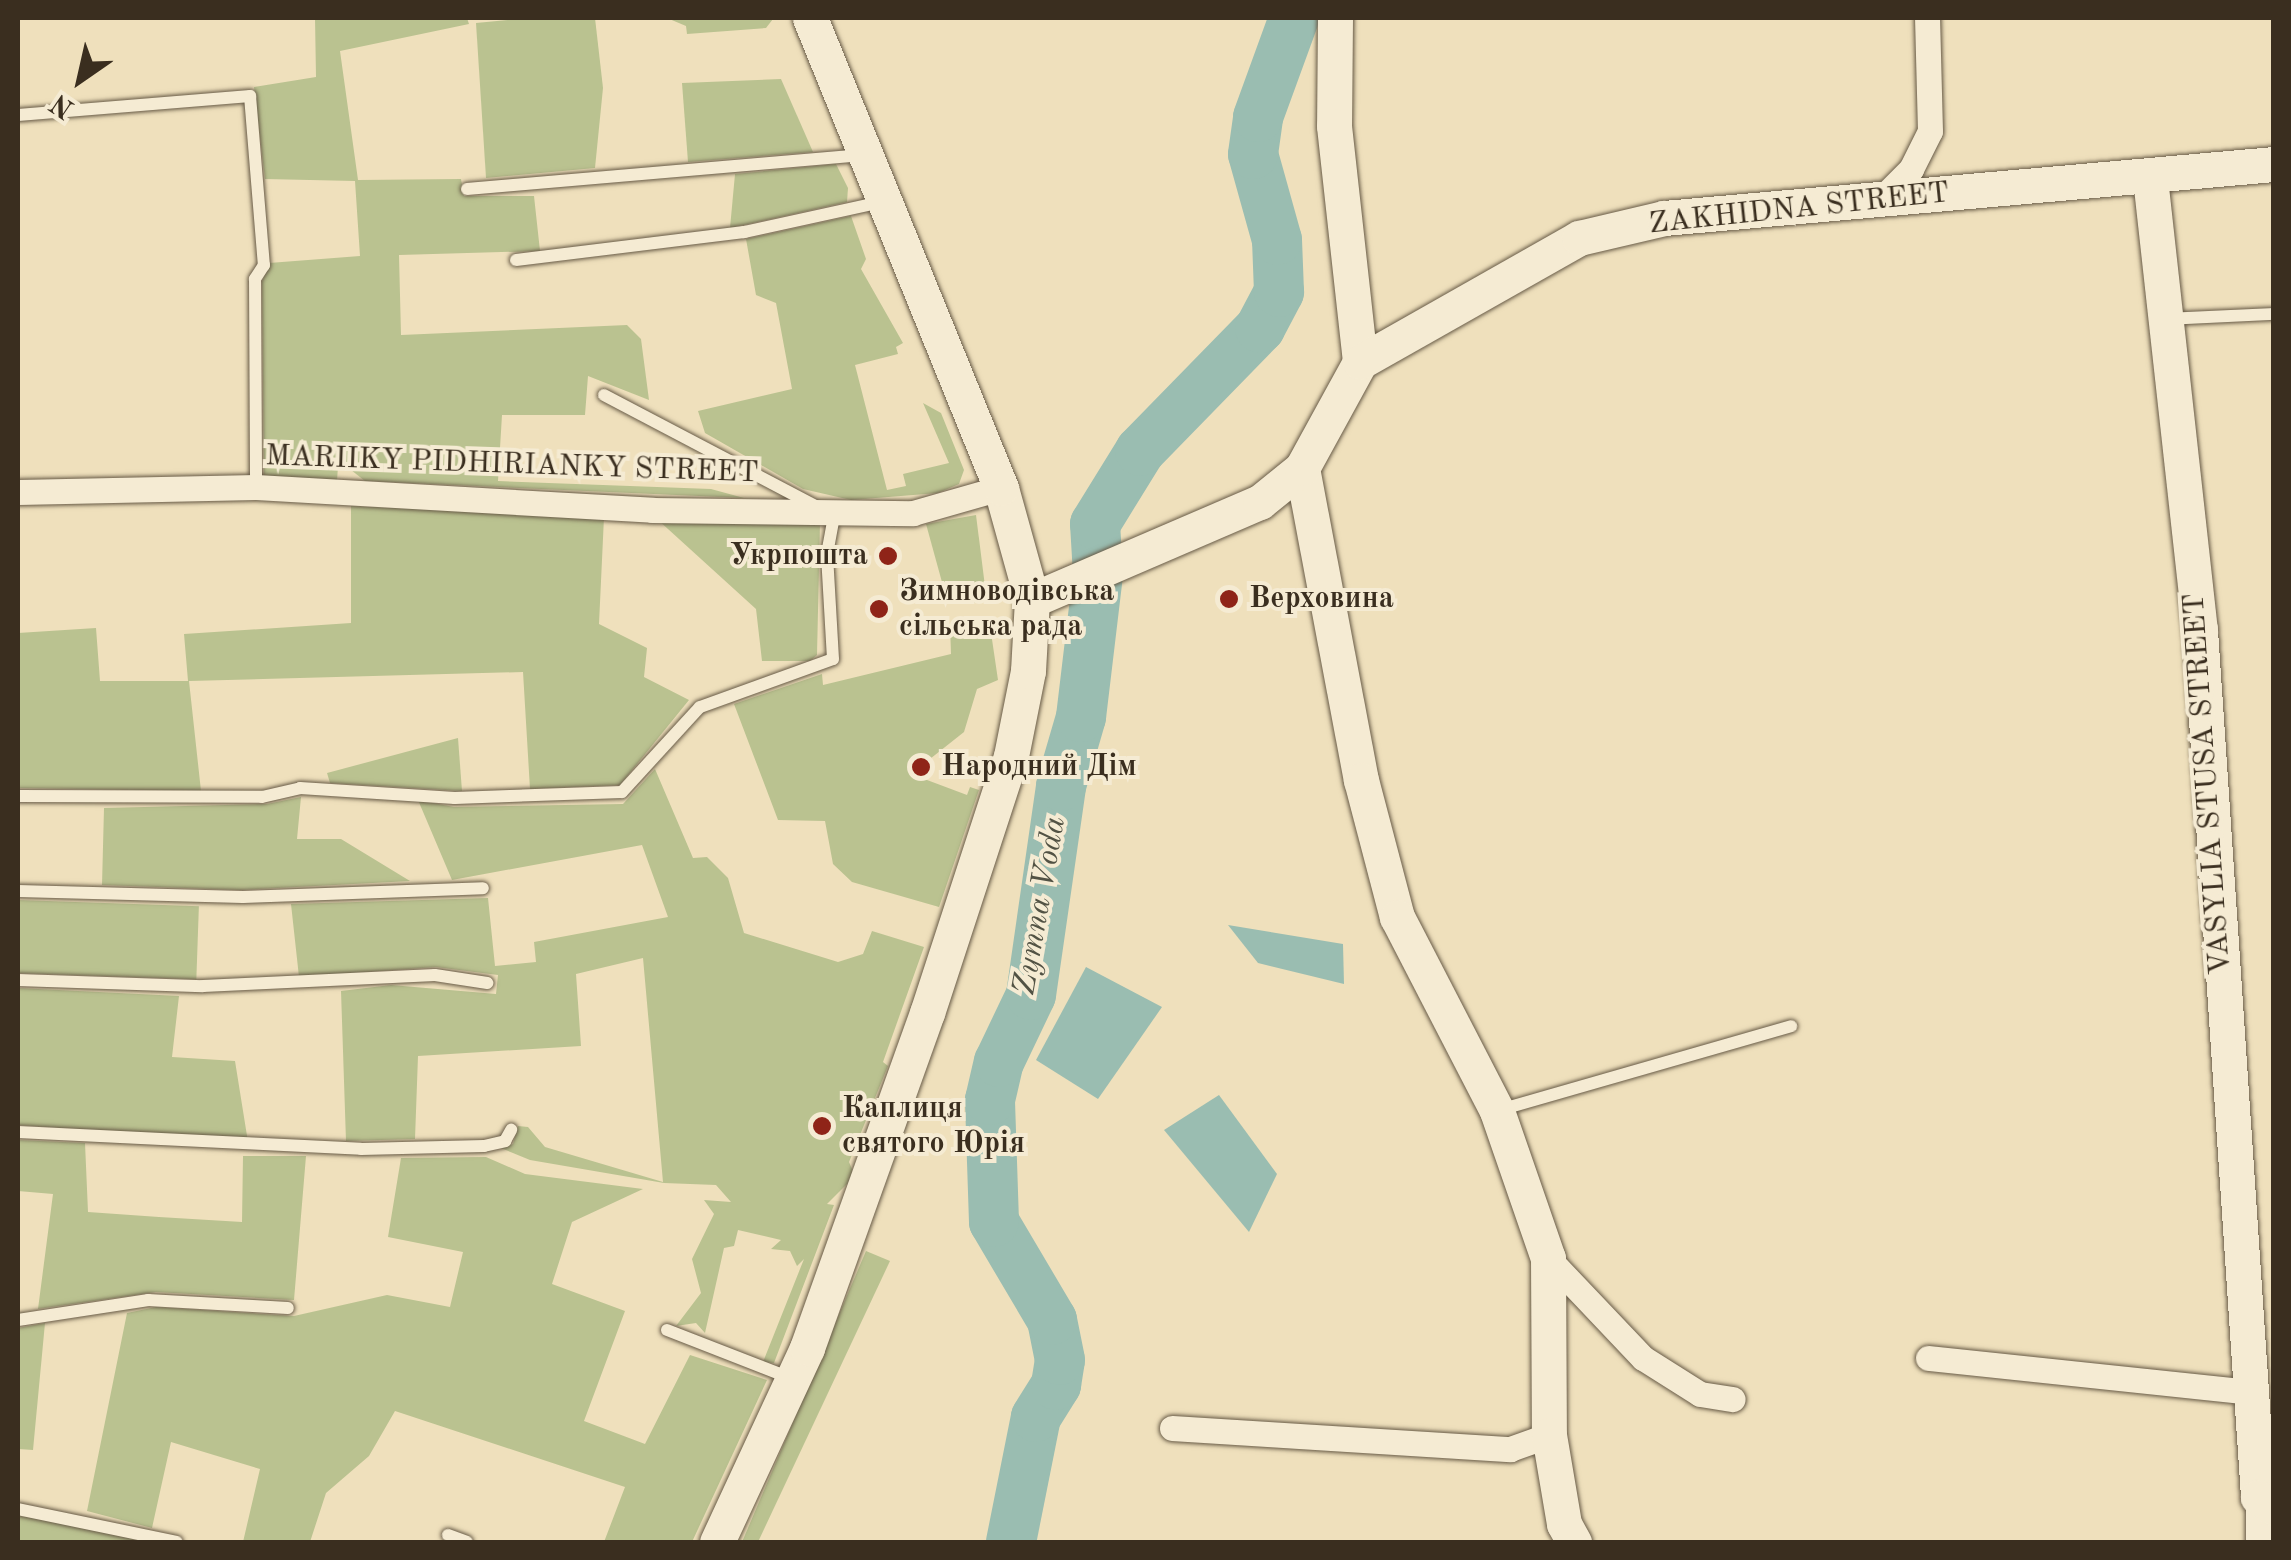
<!DOCTYPE html>
<meta charset="utf-8">
<style>
body{margin:0}
#map{position:relative;width:2291px;height:1560px;overflow:hidden;background:#efe0bc;font-family:"Old Standard TT",serif}
div>[style]{position:absolute}
[style*='--x']{left:calc(var(--x)*1px);top:calc(var(--y)*1px);width:calc(var(--w)*1px);rotate:calc(var(--a)*1deg)}
.green>*{inset:0;background:#bac290;transform-origin:0 0}
.water>*{inset:0;background:#9abdb1}
.river>*{height:50px;margin:-25px;padding:0 25px;transform-origin:25px;border-radius:25px;background:#9abdb1}
.roads{filter:drop-shadow(0 0 2px #675a46) drop-shadow(0 0 2px #675a46)}
.lane>*{height:12px;margin:-6px;padding:0 6px;transform-origin:6px;border-radius:6px;background:#f5ebd3}
.street>*{height:25px;margin:-12.5px;padding:0 12.5px;transform-origin:12.5px;border-radius:12.5px;background:#f5ebd3}
.secondary>*{height:35px;margin:-17.5px;padding:0 17.5px;transform-origin:17.5px;border-radius:17.5px;background:#f5ebd3}
.dots>*{width:28px;height:28px;translate:-50% -50%;box-sizing:border-box;border:5px solid #f5ebd3;border-radius:50%}
span{translate:-50% -50%;white-space:nowrap;text-align:center;line-height:1.15;-webkit-text-stroke:8px #f5ebd3;paint-order:stroke}
.street-label{font-size:30px;color:#3a2e1f}
.poi-label{font-size:30px;color:#3a2e1f;font-weight:700}
.right{translate:-100% -50%;text-align:right}
.left{translate:0 -50%;text-align:left}
.water-label{font-size:32px;color:#525244;font-style:italic}
.frame{position:absolute;inset:0;border:20px solid #3a2e1f;pointer-events:none}
.north{position:absolute;left:30px;top:30px;width:100px;height:100px;-webkit-text-stroke:8px #f5ebd3;paint-order:stroke;rotate:214deg;font-size:28px;font-weight:700;line-height:40px;text-align:center;color:#3a2e1f}
.north::after{content:'';display:block;margin:auto;width:35px;height:45px;background:#3a2e1f;clip-path:polygon(50% 0,100% 100%,50% 72%,0 100%)}
</style>
<div id="map">
<div class="green">
<div style="clip-path:polygon(315px 18px,467px 18px,469px 24px,340px 51px,358px 180px,461px 179px,464px 196px,534px 196px,540px 251px,399px 255px,401px 335px,627px 325px,641px 339px,649px 400px,588px 376px,585px 415px,502px 415px,498px 481px,711px 489px,744px 498px,365px 481px,346px 466px,338px 466px,337px 481px,264px 479px,262px 282px,269px 263px,360px 256px,355px 181px,265px 179px,254px 87px,316px 77px)"></div>
<div style="clip-path:polygon(530px 18px,595px 18px,603px 88px,595px 168px,486px 178px,476px 23px)"></div>
<div style="clip-path:polygon(667px 18px,773px 18px,773px 19px,766px 28px,687px 34px,686px 26px)"></div>
<div style="clip-path:polygon(781px 79px,813px 152px,688px 162px,682px 83px)"></div>
<div style="clip-path:polygon(836px 164px,848px 188px,847px 202px,730px 228px,735px 174px)"></div>
<div style="clip-path:polygon(851px 216px,866px 259px,861px 269px,903px 343px,896px 347px,898px 354px,855px 365px,887px 490px,906px 486px,903px 474px,949px 463px,923px 403px,941px 413px,964px 470px,959px 484px,938px 493px,851px 500px,803px 489px,705px 433px,698px 411px,792px 389px,776px 303px,756px 295px,746px 239px)"></div>
<div style="clip-path:polygon(351px 506px,604px 517px,599px 624px,647px 648px,644px 677px,689px 700px,620px 785px,530px 789px,523px 672px,189px 681px,201px 791px,18px 788px,18px 633px,96px 628px,100px 681px,188px 681px,184px 634px,351px 623px)"></div>
<div style="clip-path:polygon(976px 515px,987px 602px,948px 604px,926px 524px)"></div>
<div style="clip-path:polygon(657px 519px,820px 522px,817px 655px,810px 661px,762px 661px,756px 609px)"></div>
<div style="clip-path:polygon(989px 619px,998px 680px,977px 689px,964px 732px,911px 774px,967px 795px,970px 787px,979px 790px,939px 907px,852px 882px,833px 864px,825px 821px,778px 820px,734px 704px,822px 674px,823px 685px,951px 654px,950px 625px)"></div>
<div style="clip-path:polygon(458px 738px,462px 791px,330px 783px,327px 773px)"></div>
<div style="clip-path:polygon(655px 769px,693px 858px,707px 857px,728px 878px,744px 933px,838px 962px,863px 954px,872px 931px,924px 947px,883px 1062px,888px 1066px,849px 1162px,855px 1176px,827px 1204px,834px 1205px,774px 1363px,763px 1362px,804px 1259px,797px 1266px,790px 1251px,771px 1249px,781px 1240px,738px 1230px,734px 1246px,724px 1248px,705px 1333px,696px 1323px,676px 1326px,701px 1293px,692px 1259px,714px 1214px,704px 1200px,731px 1202px,716px 1185px,664px 1183px,530px 1160px,501px 1148px,513px 1144px,518px 1126px,528px 1127px,545px 1147px,663px 1182px,643px 958px,576px 974px,581px 1046px,418px 1056px,415px 1139px,346px 1141px,341px 991px,391px 985px,496px 994px,498px 975px,436px 967px,299px 977px,291px 904px,488px 898px,495px 966px,536px 962px,534px 942px,668px 917px,642px 845px,452px 880px,418px 800px,454px 807px,623px 804px)"></div>
<div style="clip-path:polygon(301px 797px,297px 839px,341px 839px,410px 881px,240px 890px,102px 885px,104px 808px,267px 804px)"></div>
<div style="left:18px;top:900px;width:181px;height:73px;rotate:2deg"></div>
<div style="clip-path:polygon(18px 988px,179px 996px,172px 1057px,235px 1061px,248px 1142px,18px 1125px)"></div>
<div style="clip-path:polygon(18px 1140px,85px 1143px,88px 1212px,159px 1217px,242px 1222px,243px 1156px,306px 1156px,294px 1300px,156px 1292px,38px 1309px,53px 1194px,18px 1191px)"></div>
<div style="clip-path:polygon(486px 1157px,525px 1174px,643px 1189px,572px 1222px,552px 1284px,625px 1311px,584px 1421px,645px 1444px,690px 1355px,767px 1380px,692px 1542px,604px 1542px,625px 1487px,395px 1411px,369px 1456px,326px 1493px,310px 1542px,243px 1542px,260px 1469px,171px 1442px,152px 1528px,87px 1511px,127px 1313px,156px 1307px,294px 1316px,387px 1295px,450px 1307px,463px 1252px,388px 1237px,401px 1158px)"></div>
<div style="clip-path:polygon(866px 1251px,890px 1261px,758px 1542px,742px 1542px)"></div>
<div style="clip-path:polygon(45px 1323px,33px 1450px,18px 1449px,18px 1328px)"></div>
<div style="clip-path:polygon(18px 1516px,54px 1520px,145px 1542px,18px 1542px)"></div>
</div>
<div class="water">
<div style="clip-path:polygon(1228px 925px,1343px 944px,1344px 984px,1258px 963px)"></div>
<div style="clip-path:polygon(1086px 967px,1162px 1007px,1098px 1099px,1036px 1060px)"></div>
<div style="clip-path:polygon(1219px 1095px,1277px 1174px,1249px 1232px,1164px 1130px)"></div>
</div>
<div class="river">
<div style="--x:1011;--y:1542;--w:127;--a:-78.7"></div>
<div style="--x:1036;--y:1417;--w:38;--a:-58"></div>
<div style="--x:1056;--y:1385;--w:25;--a:-81"></div>
<div style="--x:1060;--y:1360;--w:41;--a:-101.3"></div>
<div style="--x:1052;--y:1320;--w:114;--a:-120.6"></div>
<div style="--x:994;--y:1222;--w:122;--a:-91.9"></div>
<div style="--x:990;--y:1100;--w:39;--a:-77"></div>
<div style="--x:999;--y:1062;--w:74;--a:-64.5"></div>
<div style="--x:1031;--y:995;--w:211;--a:-81.8"></div>
<div style="--x:1061;--y:786;--w:72;--a:-73.8"></div>
<div style="--x:1081;--y:717;--w:144;--a:-83.2"></div>
<div style="--x:1098;--y:574;--w:50;--a:-93.4"></div>
<div style="--x:1095;--y:524;--w:86;--a:-58.3"></div>
<div style="--x:1140;--y:451;--w:172;--a:-45.7"></div>
<div style="--x:1260;--y:328;--w:41;--a:-62.2"></div>
<div style="--x:1279;--y:292;--w:52;--a:-92.2"></div>
<div style="--x:1277;--y:240;--w:89;--a:-105.6"></div>
<div style="--x:1253;--y:154;--w:37;--a:-82"></div>
<div style="--x:1258;--y:117;--w:105;--a:-70"></div>
</div>
<div class="roads">
<div class="lane">
<div style="--x:18;--y:115;--w:233;--a:-4.7"></div>
<div style="--x:250;--y:96;--w:170;--a:85.3"></div>
<div style="--x:264;--y:265;--w:17;--a:123"></div>
<div style="--x:255;--y:279;--w:208;--a:89.7"></div>
<div style="--x:467;--y:189;--w:397;--a:-4.9"></div>
<div style="--x:516;--y:260;--w:230;--a:-7"></div>
<div style="--x:744;--y:232;--w:141;--a:-12.3"></div>
<div style="--x:2166;--y:319;--w:108;--a:-2.7"></div>
<div style="--x:604;--y:395;--w:241;--a:27.7"></div>
<div style="--x:18;--y:796;--w:244;--a:0.2"></div>
<div style="--x:262;--y:797;--w:39;--a:-13"></div>
<div style="--x:300;--y:788;--w:155;--a:3.7"></div>
<div style="--x:455;--y:798;--w:167;--a:-2.1"></div>
<div style="--x:622;--y:792;--w:115;--a:-47.5"></div>
<div style="--x:700;--y:707;--w:141;--a:-19.8"></div>
<div style="--x:833;--y:659;--w:105;--a:-93.3"></div>
<div style="--x:827;--y:554;--w:44;--a:-79.5"></div>
<div style="--x:18;--y:891;--w:225;--a:1.5"></div>
<div style="--x:243;--y:897;--w:240;--a:-2.1"></div>
<div style="--x:18;--y:980;--w:185;--a:1.9"></div>
<div style="--x:203;--y:986;--w:232;--a:-2.7"></div>
<div style="--x:435;--y:975;--w:53;--a:8.7"></div>
<div style="--x:1499;--y:1110;--w:304;--a:-16"></div>
<div style="--x:18;--y:1132;--w:343;--a:2.8"></div>
<div style="--x:361;--y:1149;--w:123;--a:-1.4"></div>
<div style="--x:484;--y:1146;--w:22;--a:-13"></div>
<div style="--x:505;--y:1141;--w:13;--a:-61"></div>
<div style="--x:18;--y:1320;--w:132;--a:-8.7"></div>
<div style="--x:148;--y:1300;--w:140;--a:3.3"></div>
<div style="--x:667;--y:1330;--w:132;--a:21.3"></div>
<div style="--x:18;--y:1509;--w:162;--a:11.7"></div>
<div style="--x:448;--y:1535;--w:20;--a:20"></div>
</div>
<div class="street">
<div style="--x:1880;--y:200;--w:44;--a:-45"></div>
<div style="--x:1911;--y:169;--w:42;--a:-63.4"></div>
<div style="--x:1930;--y:131;--w:113;--a:-91.5"></div>
<div style="--x:18;--y:492;--w:238;--a:-1.2"></div>
<div style="--x:256;--y:487;--w:397;--a:3.3"></div>
<div style="--x:652;--y:510;--w:261;--a:0.7"></div>
<div style="--x:913;--y:513;--w:91;--a:-15.9"></div>
<div style="--x:1548;--y:1258;--w:138;--a:46.5"></div>
<div style="--x:1643;--y:1358;--w:67;--a:32.3"></div>
<div style="--x:1700;--y:1394;--w:33;--a:9"></div>
<div style="--x:1928;--y:1358;--w:323;--a:6"></div>
<div style="--x:1172;--y:1428;--w:339;--a:3.6"></div>
<div style="--x:1510;--y:1449;--w:41;--a:-19.7"></div>
<div style="--x:2258;--y:1497;--w:45;--a:90"></div>
</div>
<div class="secondary">
<div style="--x:1335;--y:18;--w:108;--a:90.5"></div>
<div style="--x:1334;--y:126;--w:237;--a:83.7"></div>
<div style="--x:2150;--y:178;--w:455;--a:83.7"></div>
<div style="--x:2200;--y:630;--w:869;--a:86.17"></div>
<div style="--x:2258;--y:1497;--w:19;--a:35"></div>
<div style="--x:1302;--y:468;--w:318;--a:79.3"></div>
<div style="--x:1361;--y:780;--w:142;--a:75.3"></div>
<div style="--x:1397;--y:917;--w:218;--a:62.7"></div>
<div style="--x:1497;--y:1111;--w:156;--a:70.9"></div>
<div style="--x:1548;--y:1258;--w:177;--a:89.7"></div>
<div style="--x:1549;--y:1435;--w:90;--a:80.4"></div>
<div style="--x:1564;--y:1524;--w:21;--a:61"></div>
<div style="--x:1032;--y:600;--w:248;--a:-23.3"></div>
<div style="--x:1260;--y:502;--w:54;--a:-39"></div>
<div style="--x:1302;--y:468;--w:121;--a:-61.3"></div>
<div style="--x:1360;--y:362;--w:252;--a:-29.5"></div>
<div style="--x:1579;--y:238;--w:87;--a:-13.2"></div>
<div style="--x:1664;--y:218;--w:612;--a:-5.06"></div>
<div style="--x:717;--y:1542;--w:214;--a:-65.1"></div>
<div style="--x:807;--y:1348;--w:356;--a:-70.3"></div>
<div style="--x:927;--y:1013;--w:270;--a:-71.9"></div>
<div style="--x:1011;--y:756;--w:87;--a:-78.7"></div>
<div style="--x:1028;--y:671;--w:71;--a:-86.8"></div>
<div style="--x:1032;--y:600;--w:116;--a:-105.5"></div>
<div style="--x:1001;--y:488;--w:507;--a:-112.12"></div>
</div>
</div>
<div class="dots">
<div style="left:888px;top:556px;background:#8f2418"></div>
<div style="left:1229px;top:599px;background:#8f2418"></div>
<div style="left:879px;top:609px;background:#8f2418"></div>
<div style="left:921px;top:767px;background:#8f2418"></div>
<div style="left:822px;top:1126px;background:#8f2418"></div>
</div>
<div class="street-label">
<span style="left:1799px;top:209px;rotate:-6deg">ZAKHIDNA STREET</span>
<span style="left:512px;top:465px;rotate:2deg">MARIIKY PIDHIRIANKY STREET</span>
<span style="left:2208px;top:784px;rotate:-94deg">VASYLIA STUSA STREET</span>
</div>
<div class="poi-label">
<span class="right" style="left:868px;top:556px">Укрпошта</span>
<span class="left" style="left:899px;top:609px">Зимноводівська<br>сільська рада</span>
<span class="left" style="left:1249px;top:599px">Верховина</span>
<span class="left" style="left:941px;top:767px">Народний Дім</span>
<span class="left" style="left:842px;top:1126px">Каплиця<br>святого Юрія</span>
</div>
<div class="water-label">
<span style="left:1041px;top:906px;rotate:-80deg">Zymna Voda</span>
</div>
<div class="frame"></div>
<div class="north">N</div>
</div>
